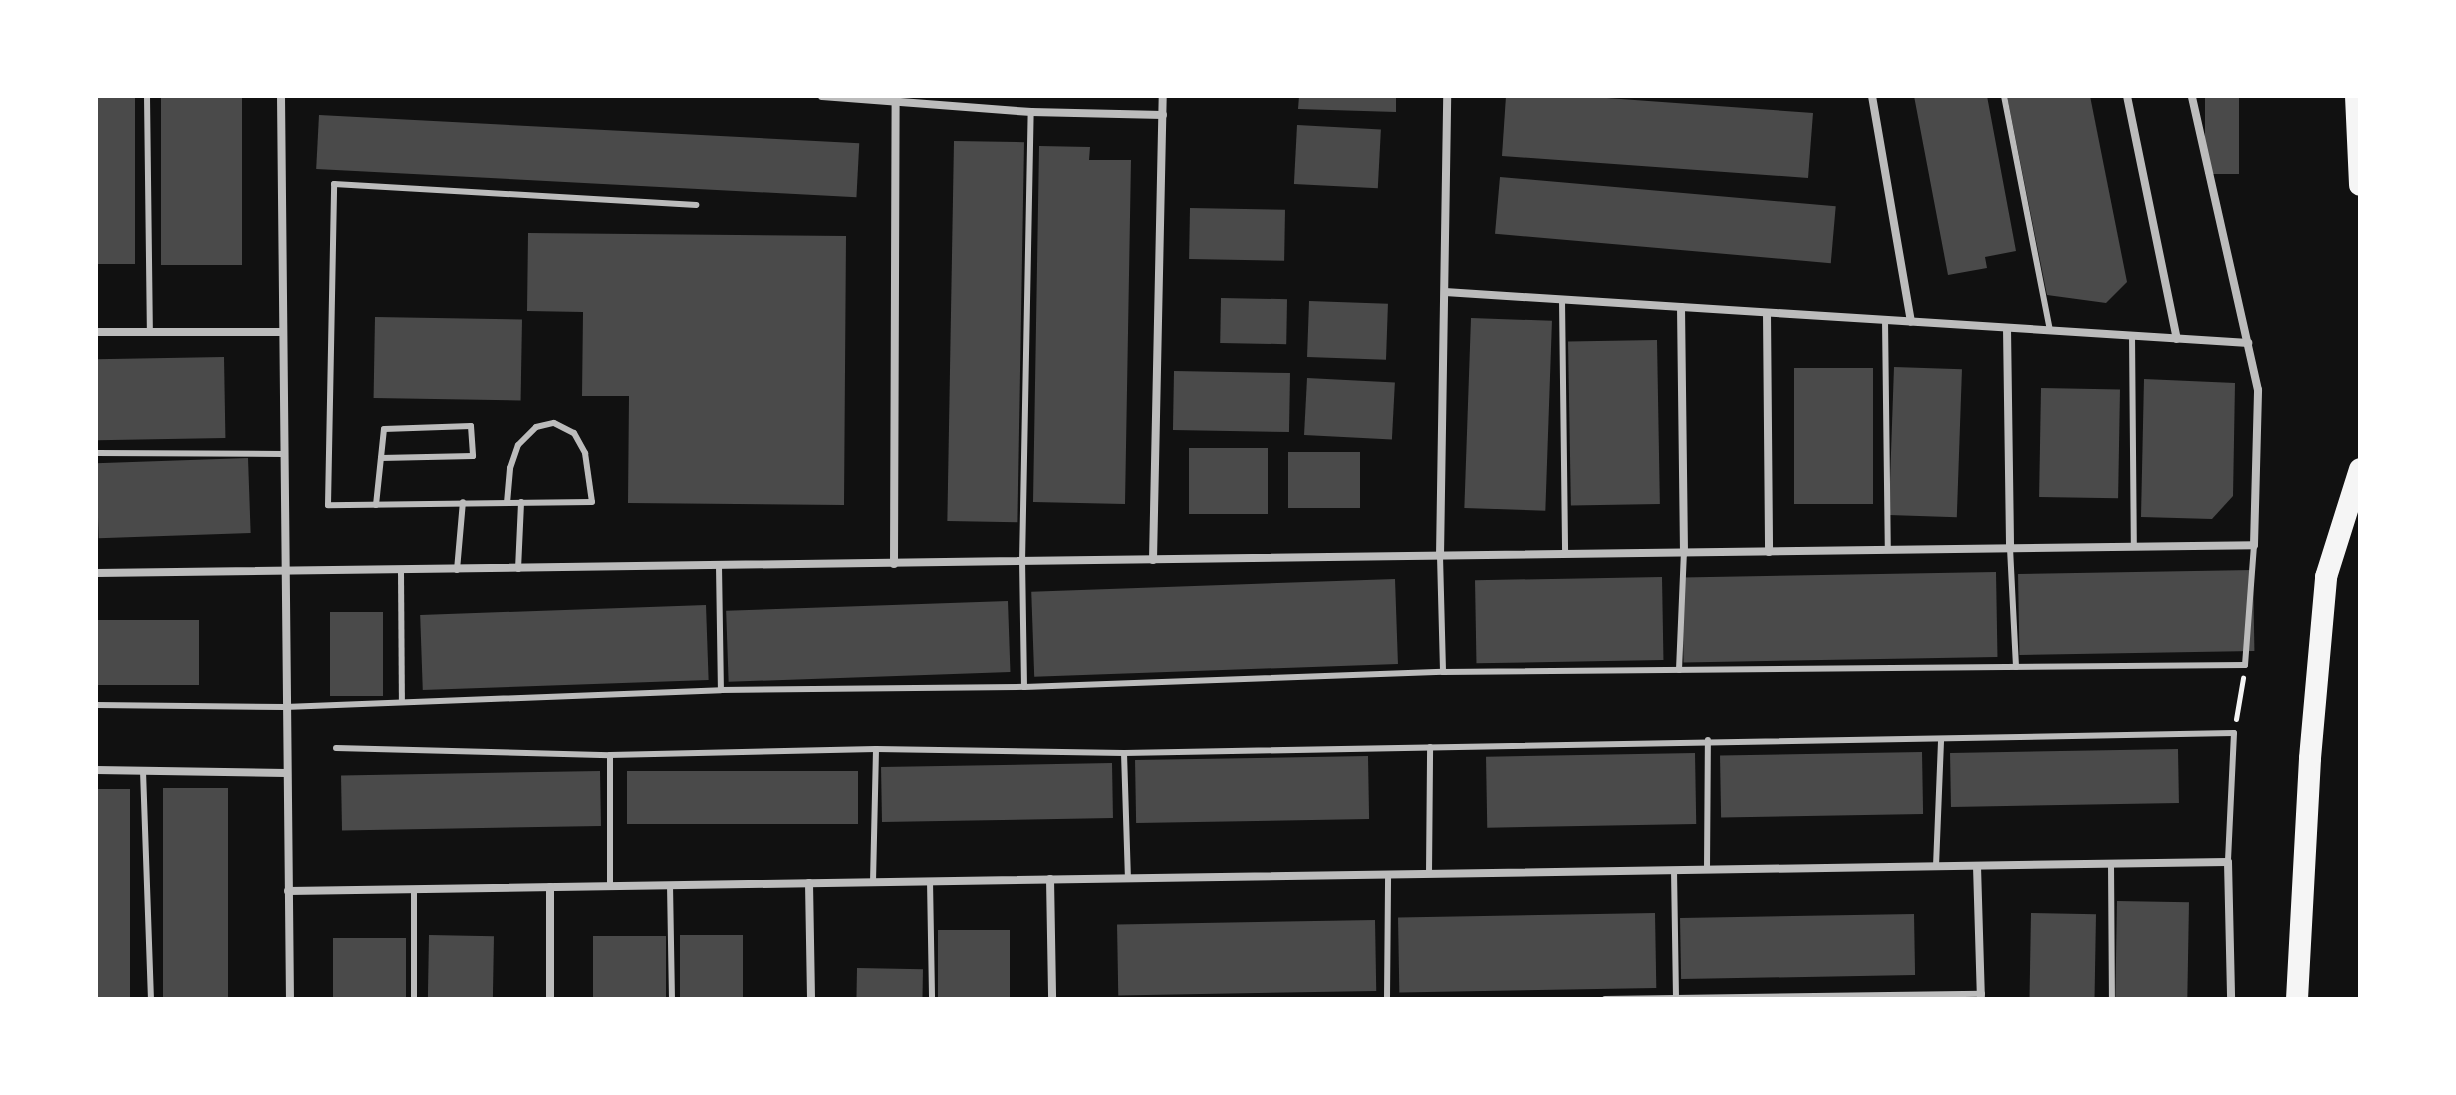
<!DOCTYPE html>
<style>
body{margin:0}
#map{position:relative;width:2456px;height:1095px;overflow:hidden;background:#111;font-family:"Work Sans",sans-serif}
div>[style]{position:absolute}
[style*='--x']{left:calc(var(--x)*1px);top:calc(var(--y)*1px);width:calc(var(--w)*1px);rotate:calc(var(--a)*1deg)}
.building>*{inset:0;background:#4a4a4a;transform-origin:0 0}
.path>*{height:5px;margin:-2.5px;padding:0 2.5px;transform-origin:2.5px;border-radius:2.5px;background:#f5f5f5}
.service>*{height:6px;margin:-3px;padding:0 3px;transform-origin:3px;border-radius:3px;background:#bcbcbc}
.minor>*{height:8px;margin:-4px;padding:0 4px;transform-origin:4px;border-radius:4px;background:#bcbcbc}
.trunk>*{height:22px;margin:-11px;padding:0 11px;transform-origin:11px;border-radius:11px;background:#f5f5f5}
span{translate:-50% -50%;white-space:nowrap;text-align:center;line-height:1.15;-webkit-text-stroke:7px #fff;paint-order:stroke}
.frame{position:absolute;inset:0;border:98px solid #fff;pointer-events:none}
</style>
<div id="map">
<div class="building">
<div style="left:96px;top:96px;width:39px;height:168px"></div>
<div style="left:161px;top:96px;width:81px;height:169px"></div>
<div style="clip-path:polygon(1299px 96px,1396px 96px,1396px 112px,1298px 109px)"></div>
<div style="clip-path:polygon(1506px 96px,1579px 96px,1813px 113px,1808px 178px,1502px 156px)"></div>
<div style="clip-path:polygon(1914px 96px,1987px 96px,2016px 251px,1985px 257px,1987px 268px,1948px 275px)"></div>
<div style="clip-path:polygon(2007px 96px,2090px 96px,2127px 282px,2106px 303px,2047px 295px)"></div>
<div style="left:2205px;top:96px;width:34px;height:78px"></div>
<div style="left:319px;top:115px;width:541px;height:54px;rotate:3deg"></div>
<div style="left:1297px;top:125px;width:84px;height:59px;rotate:3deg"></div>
<div style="left:954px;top:141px;width:70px;height:380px;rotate:1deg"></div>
<div style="clip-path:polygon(1039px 146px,1090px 147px,1089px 160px,1131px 160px,1125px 504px,1033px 502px)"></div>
<div style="left:1500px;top:177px;width:337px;height:57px;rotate:5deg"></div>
<div style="left:1190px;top:208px;width:95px;height:51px;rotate:1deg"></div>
<div style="clip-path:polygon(528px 233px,846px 236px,844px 505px,628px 503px,629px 396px,582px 396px,583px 312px,527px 311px)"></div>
<div style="left:1221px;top:298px;width:66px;height:45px;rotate:1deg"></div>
<div style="left:1309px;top:301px;width:79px;height:56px;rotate:2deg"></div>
<div style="left:375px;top:317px;width:147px;height:81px;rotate:1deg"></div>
<div style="left:1471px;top:318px;width:81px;height:190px;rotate:2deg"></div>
<div style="left:1657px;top:340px;width:164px;height:89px;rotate:89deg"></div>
<div style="left:224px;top:357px;width:81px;height:128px;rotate:89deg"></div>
<div style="left:1894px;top:367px;width:68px;height:148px;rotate:2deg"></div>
<div style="left:1794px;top:368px;width:79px;height:136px"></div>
<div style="left:1174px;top:371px;width:116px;height:59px;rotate:1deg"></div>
<div style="left:1307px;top:378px;width:88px;height:57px;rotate:3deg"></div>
<div style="clip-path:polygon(2144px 379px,2235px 383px,2233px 496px,2212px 519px,2141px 517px)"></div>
<div style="left:2041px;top:388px;width:79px;height:109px;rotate:1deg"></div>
<div style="left:1189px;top:448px;width:79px;height:66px"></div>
<div style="left:1288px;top:452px;width:72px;height:56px"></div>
<div style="left:248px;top:458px;width:75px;height:152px;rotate:88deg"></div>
<div style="left:2253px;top:570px;width:81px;height:235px;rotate:89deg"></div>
<div style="left:1996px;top:572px;width:85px;height:314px;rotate:89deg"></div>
<div style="left:1662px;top:577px;width:83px;height:187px;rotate:89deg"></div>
<div style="left:1395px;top:579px;width:85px;height:364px;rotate:88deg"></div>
<div style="left:1008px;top:601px;width:71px;height:282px;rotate:88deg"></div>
<div style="left:706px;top:605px;width:75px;height:286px;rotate:88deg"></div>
<div style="left:330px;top:612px;width:53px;height:84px"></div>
<div style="left:199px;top:620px;width:65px;height:103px;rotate:90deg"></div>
<div style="left:2178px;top:749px;width:54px;height:228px;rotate:89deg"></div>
<div style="left:1922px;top:752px;width:62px;height:202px;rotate:89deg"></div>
<div style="left:1695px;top:753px;width:71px;height:209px;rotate:89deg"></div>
<div style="left:1368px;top:756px;width:63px;height:233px;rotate:89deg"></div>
<div style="left:1112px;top:763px;width:55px;height:231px;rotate:89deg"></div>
<div style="left:600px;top:771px;width:55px;height:259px;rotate:89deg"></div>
<div style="left:858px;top:771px;width:53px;height:231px;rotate:90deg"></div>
<div style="left:163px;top:788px;width:65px;height:211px"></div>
<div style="left:96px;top:789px;width:34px;height:210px"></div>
<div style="left:2117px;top:901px;width:72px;height:98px;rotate:1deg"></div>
<div style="left:1655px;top:913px;width:75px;height:257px;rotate:89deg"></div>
<div style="left:2031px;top:913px;width:65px;height:86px;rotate:1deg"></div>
<div style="left:1914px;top:914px;width:61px;height:234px;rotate:89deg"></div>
<div style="left:1375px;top:920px;width:71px;height:258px;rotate:89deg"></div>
<div style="left:1010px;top:930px;width:69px;height:72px;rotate:90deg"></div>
<div style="left:429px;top:935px;width:65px;height:64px;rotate:1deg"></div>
<div style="left:680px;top:935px;width:63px;height:64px"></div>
<div style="left:593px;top:936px;width:73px;height:63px"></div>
<div style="left:406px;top:938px;width:61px;height:73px;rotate:90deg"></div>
<div style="left:857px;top:968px;width:66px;height:31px;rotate:1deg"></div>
</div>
<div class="path">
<div style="--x:2236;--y:719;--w:42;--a:-80.3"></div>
</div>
<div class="service">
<div style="--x:147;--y:96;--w:236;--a:89.3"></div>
<div style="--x:2004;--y:96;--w:239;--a:78.9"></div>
<div style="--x:1562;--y:300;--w:254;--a:89.3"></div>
<div style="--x:1885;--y:320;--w:230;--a:89.3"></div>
<div style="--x:2132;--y:335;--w:212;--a:89.5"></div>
<div style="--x:96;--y:453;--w:187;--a:0.3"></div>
<div style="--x:507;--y:503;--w:35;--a:-85"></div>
<div style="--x:510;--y:468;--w:24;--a:-71"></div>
<div style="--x:518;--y:445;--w:25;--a:-45"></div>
<div style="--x:536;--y:427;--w:18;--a:-13"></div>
<div style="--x:554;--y:423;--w:22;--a:27"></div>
<div style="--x:574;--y:433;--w:23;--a:61"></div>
<div style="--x:585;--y:453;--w:49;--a:81.9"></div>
<div style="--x:592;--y:502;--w:264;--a:179.3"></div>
<div style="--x:328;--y:505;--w:321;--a:-88.9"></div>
<div style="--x:334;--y:184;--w:363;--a:3.3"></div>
<div style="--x:376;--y:505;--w:76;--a:-84"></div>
<div style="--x:384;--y:429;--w:87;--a:-2"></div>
<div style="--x:471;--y:426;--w:30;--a:86"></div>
<div style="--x:473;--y:456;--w:92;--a:178.8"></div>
<div style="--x:2010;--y:548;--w:119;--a:87.1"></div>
<div style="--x:1440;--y:556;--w:116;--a:88.5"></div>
<div style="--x:719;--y:566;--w:124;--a:89.1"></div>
<div style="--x:518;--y:569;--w:67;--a:-87.4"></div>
<div style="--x:457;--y:570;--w:68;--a:-85"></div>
<div style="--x:401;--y:571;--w:130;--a:89.6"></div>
<div style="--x:1679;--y:670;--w:117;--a:-87.6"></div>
<div style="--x:1024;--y:687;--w:125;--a:-90.9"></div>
<div style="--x:1022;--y:562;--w:450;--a:-88.9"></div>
<div style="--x:96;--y:705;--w:189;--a:0.6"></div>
<div style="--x:285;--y:707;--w:436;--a:-2.2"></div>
<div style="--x:721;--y:690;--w:303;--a:-0.6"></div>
<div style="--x:1024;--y:687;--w:419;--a:-2.1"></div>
<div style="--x:1443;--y:672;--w:802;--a:-0.5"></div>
<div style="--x:2245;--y:665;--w:120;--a:-85.7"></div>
<div style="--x:336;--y:748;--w:274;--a:1.5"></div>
<div style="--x:610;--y:755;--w:266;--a:-1.3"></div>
<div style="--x:876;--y:749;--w:248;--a:0.9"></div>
<div style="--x:1124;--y:753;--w:1110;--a:-1.03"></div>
<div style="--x:2234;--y:733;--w:129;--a:92.7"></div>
<div style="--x:1124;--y:753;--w:126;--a:88.2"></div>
<div style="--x:143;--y:771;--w:228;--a:88"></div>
<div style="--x:2111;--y:864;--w:135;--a:89.6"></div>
<div style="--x:1936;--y:866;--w:125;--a:-87.7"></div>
<div style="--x:1707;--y:869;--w:129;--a:-89.6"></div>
<div style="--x:1674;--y:870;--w:129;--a:89.1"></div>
<div style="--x:1429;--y:874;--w:127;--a:-89.5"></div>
<div style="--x:930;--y:881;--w:118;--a:89"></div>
<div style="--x:873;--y:882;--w:133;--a:-88.7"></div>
<div style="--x:670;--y:885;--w:114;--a:89"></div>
<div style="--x:610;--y:886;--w:131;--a:-90"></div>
<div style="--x:414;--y:889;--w:110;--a:90"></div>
<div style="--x:1387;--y:999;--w:124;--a:-89.5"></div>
<div style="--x:1605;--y:999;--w:377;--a:-0.8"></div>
</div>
<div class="minor">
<div style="--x:281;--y:96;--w:903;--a:89.43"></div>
<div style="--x:822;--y:96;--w:210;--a:4.4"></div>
<div style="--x:1031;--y:112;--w:132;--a:1.3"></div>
<div style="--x:1872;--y:96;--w:229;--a:80.2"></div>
<div style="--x:2127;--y:96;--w:248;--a:78.4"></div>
<div style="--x:1445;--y:292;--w:805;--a:3.63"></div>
<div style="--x:1681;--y:307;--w:246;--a:89.3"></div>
<div style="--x:1767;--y:313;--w:239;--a:89.5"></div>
<div style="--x:2007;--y:328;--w:220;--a:89.2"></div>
<div style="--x:96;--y:332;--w:186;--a:0"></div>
<div style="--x:1440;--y:556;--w:460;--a:-89.1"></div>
<div style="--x:1153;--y:560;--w:464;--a:-88.8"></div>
<div style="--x:894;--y:564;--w:462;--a:-89.8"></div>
<div style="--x:96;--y:573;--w:2158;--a:-0.74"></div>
<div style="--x:2254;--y:545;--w:155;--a:-88.5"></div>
<div style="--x:2258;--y:390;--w:301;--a:-102.7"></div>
<div style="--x:96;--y:770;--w:190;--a:0.9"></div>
<div style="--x:1977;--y:866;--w:133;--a:88.3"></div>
<div style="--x:1050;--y:879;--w:120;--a:89"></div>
<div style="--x:809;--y:883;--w:116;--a:89"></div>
<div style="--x:288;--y:891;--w:1940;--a:-0.86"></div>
<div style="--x:2228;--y:862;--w:137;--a:88.7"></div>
<div style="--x:550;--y:999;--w:112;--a:-90"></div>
</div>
<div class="trunk">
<div style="--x:2356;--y:96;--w:89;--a:87.4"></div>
<div style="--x:2297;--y:999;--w:241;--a:-86.9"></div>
<div style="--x:2310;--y:758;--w:182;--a:-84.9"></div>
<div style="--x:2326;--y:577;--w:113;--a:-72.5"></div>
</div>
<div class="frame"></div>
</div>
